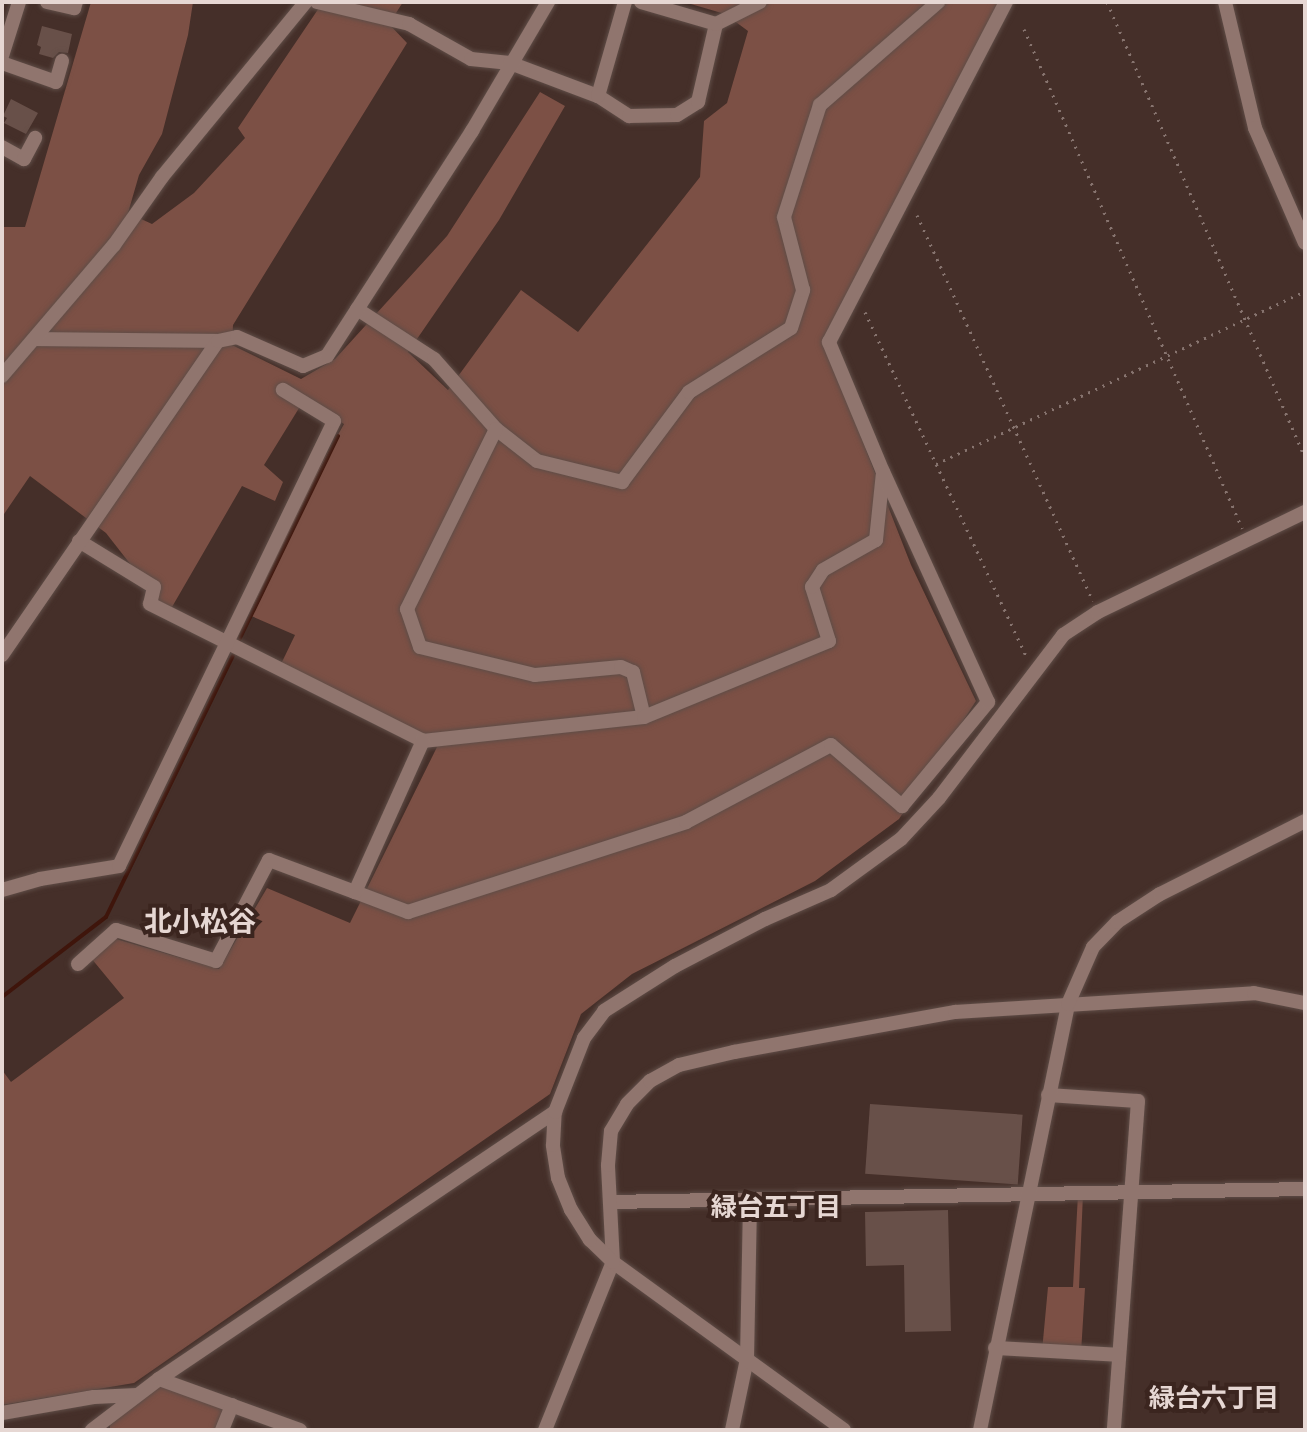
<!DOCTYPE html>
<meta charset="utf-8">
<style>
body{margin:0}
#map{position:relative;width:1307px;height:1432px;overflow:hidden;background:#452f29;font-family:"Alegreya Sans","Noto Sans JP",sans-serif}
div>[style]{position:absolute}
[style*='--x']{left:calc(var(--x)*1px);top:calc(var(--y)*1px);width:calc(var(--w)*1px);rotate:calc(var(--a)*1deg)}
.green>*{inset:0;background:#7c5045}
.stream>*{height:4px;margin:-2px;padding:0 2px;transform-origin:2px;border-radius:2px;background:#3f150b}
.building>*{inset:0;background:#685049;transform-origin:0 0}
.path>*{height:3px;margin-top:-1.5px;transform-origin:0;background:repeating-linear-gradient(90deg,#87746f 0 2px,transparent 0 8px)}
.roads{filter:drop-shadow(0 0 2px #5f4d47) drop-shadow(0 0 2px #5f4d47)}
.minor>*{height:14px;margin:-7px;padding:0 7px;transform-origin:7px;border-radius:7px;background:#90756e}
span{translate:-50% -50%;white-space:nowrap;text-align:center;line-height:1.15;-webkit-text-stroke:8px #3b251f;paint-order:stroke}
.neighbourhood-label{font-size:26px;color:#e6d7d3;font-weight:700}
.quarter-label{font-size:28px;color:#e6d7d3;font-weight:700}
.frame{position:absolute;inset:0;border:4px solid #e6d7d3;pointer-events:none}
</style>
<div id="map">
<div class="green">
<div style="clip-path:polygon(91px 2px,193px 2px,188px 35px,162px 134px,139px 175px,128px 213px,152px 224px,194px 193px,245px 138px,238px 128px,323px 2px,403px 2px,389px 24px,407px 43px,233px 325px,232px 345px,301px 379px,335px 359px,447px 236px,540px 92px,565px 106px,499px 220px,408px 352px,448px 390px,521px 290px,578px 332px,700px 177px,704px 121px,727px 103px,748px 31px,725px 14px,684px 2px,1000px 2px,823px 340px,911px 565px,976px 701px,899px 819px,815px 881px,632px 974px,581px 1014px,550px 1094px,134px 1383px,2px 1405px,2px 1070px,11px 1082px,124px 998px,91px 958px,116px 939px,219px 969px,267px 888px,350px 923px,437px 747px,281px 664px,295px 635px,249px 615px,294px 513px,344px 424px,304px 400px,264px 465px,283px 482px,275px 501px,242px 486px,172px 607px,159px 601px,106px 533px,30px 476px,2px 517px,2px 227px,25px 227px)"></div>
<div style="clip-path:polygon(1078px 1194px,1083px 1194px,1079px 1288px,1085px 1288px,1081px 1353px,1042px 1351px,1048px 1287px,1073px 1287px)"></div>
<div style="clip-path:polygon(159px 1379px,232px 1405px,222px 1430px,110px 1430px,110px 1417px)"></div>
</div>
<div class="stream">
<div style="--x:238;--y:642;--w:229;--a:-64.1"></div>
<div style="--x:2;--y:997;--w:131;--a:-37.6"></div>
<div style="--x:106;--y:917;--w:290;--a:-64.1"></div>
</div>
<div class="building">
<div style="clip-path:polygon(42px 26px,72px 34px,68px 53px,59px 52px,53px 58px,39px 54px,41px 47px,37px 45px)"></div>
<div style="clip-path:polygon(11px 99px,38px 113px,26px 134px,4px 123px,7px 118px,3px 116px)"></div>
<div style="left:870px;top:1104px;width:153px;height:70px;rotate:4deg"></div>
<div style="clip-path:polygon(948px 1210px,951px 1331px,905px 1332px,904px 1265px,866px 1266px,865px 1212px)"></div>
</div>
<div class="path">
<div style="--x:1107;--y:2;--w:497;--a:66.5"></div>
<div style="--x:1024;--y:29;--w:545;--a:66.4"></div>
<div style="--x:917;--y:215;--w:424;--a:65.5"></div>
<div style="--x:865;--y:312;--w:382;--a:64.9"></div>
<div style="--x:936;--y:464;--w:408;--a:-25.1"></div>
</div>
<div class="roads">
<div class="minor">
<div style="--x:47;--y:2;--w:28;--a:13"></div>
<div style="--x:74;--y:8;--w:6;--a:-72"></div>
<div style="--x:317;--y:2;--w:95;--a:13.4"></div>
<div style="--x:409;--y:24;--w:71;--a:29.4"></div>
<div style="--x:471;--y:59;--w:39;--a:6"></div>
<div style="--x:510;--y:63;--w:94;--a:20.6"></div>
<div style="--x:598;--y:96;--w:37;--a:33"></div>
<div style="--x:629;--y:116;--w:48;--a:-1.2"></div>
<div style="--x:677;--y:115;--w:25;--a:-32"></div>
<div style="--x:698;--y:102;--w:80;--a:-77"></div>
<div style="--x:716;--y:24;--w:49;--a:-26.6"></div>
<div style="--x:641;--y:2;--w:78;--a:16.3"></div>
<div style="--x:1225;--y:2;--w:130;--a:76.6"></div>
<div style="--x:1255;--y:128;--w:125;--a:66.5"></div>
<div style="--x:2;--y:56;--w:57;--a:-72.5"></div>
<div style="--x:2;--y:63;--w:57;--a:19.4"></div>
<div style="--x:56;--y:82;--w:22;--a:-74"></div>
<div style="--x:598;--y:96;--w:98;--a:-74"></div>
<div style="--x:2;--y:147;--w:25;--a:29"></div>
<div style="--x:24;--y:159;--w:24;--a:-62"></div>
<div style="--x:357;--y:309;--w:92;--a:33"></div>
<div style="--x:434;--y:359;--w:94;--a:48.5"></div>
<div style="--x:496;--y:429;--w:52;--a:38"></div>
<div style="--x:537;--y:461;--w:88;--a:13.9"></div>
<div style="--x:622;--y:482;--w:112;--a:-53.3"></div>
<div style="--x:689;--y:392;--w:120;--a:-32.1"></div>
<div style="--x:791;--y:328;--w:40;--a:-72"></div>
<div style="--x:803;--y:290;--w:75;--a:-104.6"></div>
<div style="--x:784;--y:217;--w:118;--a:-72.2"></div>
<div style="--x:820;--y:105;--w:157;--a:-41.1"></div>
<div style="--x:37;--y:339;--w:181;--a:0.6"></div>
<div style="--x:2;--y:376;--w:172;--a:-49.5"></div>
<div style="--x:114;--y:245;--w:83;--a:-54.8"></div>
<div style="--x:162;--y:177;--w:227;--a:-50.6"></div>
<div style="--x:496;--y:429;--w:201;--a:116.3"></div>
<div style="--x:407;--y:609;--w:40;--a:71.1"></div>
<div style="--x:420;--y:647;--w:118;--a:13.7"></div>
<div style="--x:535;--y:675;--w:86;--a:-5.3"></div>
<div style="--x:621;--y:667;--w:13;--a:23"></div>
<div style="--x:633;--y:672;--w:46;--a:76.3"></div>
<div style="--x:79;--y:541;--w:88;--a:31.5"></div>
<div style="--x:154;--y:587;--w:17;--a:103"></div>
<div style="--x:150;--y:604;--w:305;--a:26.6"></div>
<div style="--x:423;--y:741;--w:222;--a:-6.2"></div>
<div style="--x:644;--y:717;--w:200;--a:-22.3"></div>
<div style="--x:829;--y:641;--w:57;--a:-107.5"></div>
<div style="--x:812;--y:587;--w:20;--a:-57"></div>
<div style="--x:823;--y:570;--w:61;--a:-29.5"></div>
<div style="--x:876;--y:540;--w:68;--a:-84.1"></div>
<div style="--x:883;--y:472;--w:141;--a:-112.6"></div>
<div style="--x:829;--y:342;--w:383;--a:-62.5"></div>
<div style="--x:2;--y:655;--w:381;--a:-55.5"></div>
<div style="--x:218;--y:341;--w:19;--a:-12"></div>
<div style="--x:237;--y:337;--w:72;--a:23.7"></div>
<div style="--x:303;--y:366;--w:26;--a:-23"></div>
<div style="--x:327;--y:356;--w:268;--a:-57.2"></div>
<div style="--x:472;--y:131;--w:150;--a:-59.5"></div>
<div style="--x:2;--y:890;--w:40;--a:-16"></div>
<div style="--x:40;--y:879;--w:80;--a:-9.3"></div>
<div style="--x:119;--y:866;--w:494;--a:-64.2"></div>
<div style="--x:334;--y:421;--w:60;--a:-148.7"></div>
<div style="--x:355;--y:892;--w:57;--a:20.7"></div>
<div style="--x:408;--y:912;--w:292;--a:-17.9"></div>
<div style="--x:686;--y:822;--w:164;--a:-28"></div>
<div style="--x:831;--y:745;--w:94;--a:40.7"></div>
<div style="--x:902;--y:806;--w:135;--a:-50.4"></div>
<div style="--x:988;--y:702;--w:253;--a:-114.5"></div>
<div style="--x:78;--y:964;--w:51;--a:-41.8"></div>
<div style="--x:116;--y:930;--w:105;--a:17.2"></div>
<div style="--x:216;--y:961;--w:114;--a:-62.3"></div>
<div style="--x:269;--y:860;--w:92;--a:20.4"></div>
<div style="--x:355;--y:892;--w:166;--a:-65.8"></div>
<div style="--x:1048;--y:1095;--w:90;--a:3.8"></div>
<div style="--x:1138;--y:1101;--w:330;--a:94.2"></div>
<div style="--x:610;--y:1202;--w:695;--a:-1.07"></div>
<div style="--x:995;--y:1348;--w:124;--a:3.2"></div>
<div style="--x:159;--y:1379;--w:150;--a:19.9"></div>
<div style="--x:2;--y:1413;--w:93;--a:-9.9"></div>
<div style="--x:94;--y:1397;--w:43;--a:-2.7"></div>
<div style="--x:92;--y:1430;--w:84;--a:-37.3"></div>
<div style="--x:159;--y:1379;--w:478;--a:-34"></div>
<div style="--x:222;--y:1430;--w:27;--a:-68"></div>
<div style="--x:545;--y:1430;--w:181;--a:-68"></div>
<div style="--x:613;--y:1262;--w:97;--a:-93"></div>
<div style="--x:608;--y:1165;--w:34;--a:-85"></div>
<div style="--x:611;--y:1131;--w:31;--a:-59"></div>
<div style="--x:627;--y:1104;--w:33;--a:-45"></div>
<div style="--x:650;--y:1081;--w:33;--a:-29"></div>
<div style="--x:679;--y:1065;--w:57;--a:-13.3"></div>
<div style="--x:734;--y:1052;--w:225;--a:-10.3"></div>
<div style="--x:955;--y:1012;--w:300;--a:-3.6"></div>
<div style="--x:1254;--y:993;--w:52;--a:11.1"></div>
<div style="--x:732;--y:1430;--w:73;--a:-78.1"></div>
<div style="--x:747;--y:1359;--w:160;--a:-88.9"></div>
<div style="--x:844;--y:1430;--w:286;--a:-144"></div>
<div style="--x:613;--y:1262;--w:32;--a:-136"></div>
<div style="--x:590;--y:1240;--w:36;--a:-122"></div>
<div style="--x:571;--y:1210;--w:35;--a:-112"></div>
<div style="--x:558;--y:1178;--w:33;--a:-99"></div>
<div style="--x:553;--y:1145;--w:33;--a:-87"></div>
<div style="--x:555;--y:1112;--w:79;--a:-68.6"></div>
<div style="--x:584;--y:1038;--w:34;--a:-53"></div>
<div style="--x:604;--y:1011;--w:84;--a:-32.4"></div>
<div style="--x:675;--y:966;--w:102;--a:-27.6"></div>
<div style="--x:765;--y:919;--w:72;--a:-23.7"></div>
<div style="--x:831;--y:890;--w:87;--a:-36.1"></div>
<div style="--x:901;--y:839;--w:56;--a:-47.2"></div>
<div style="--x:939;--y:798;--w:205;--a:-52.7"></div>
<div style="--x:1063;--y:635;--w:42;--a:-33.3"></div>
<div style="--x:1098;--y:612;--w:230;--a:-25.8"></div>
<div style="--x:980;--y:1430;--w:435;--a:-78.3"></div>
<div style="--x:1068;--y:1004;--w:62;--a:-66.3"></div>
<div style="--x:1093;--y:947;--w:35;--a:-46"></div>
<div style="--x:1117;--y:922;--w:51;--a:-33.1"></div>
<div style="--x:1160;--y:894;--w:162;--a:-26.7"></div>
</div>
</div>
<div class="neighbourhood-label">
<span style="left:776px;top:1209px">緑台五丁目</span>
<span style="left:1214px;top:1400px">緑台六丁目</span>
</div>
<div class="quarter-label">
<span style="left:200px;top:923px">北小松谷</span>
</div>
<div class="frame"></div>
</div>
